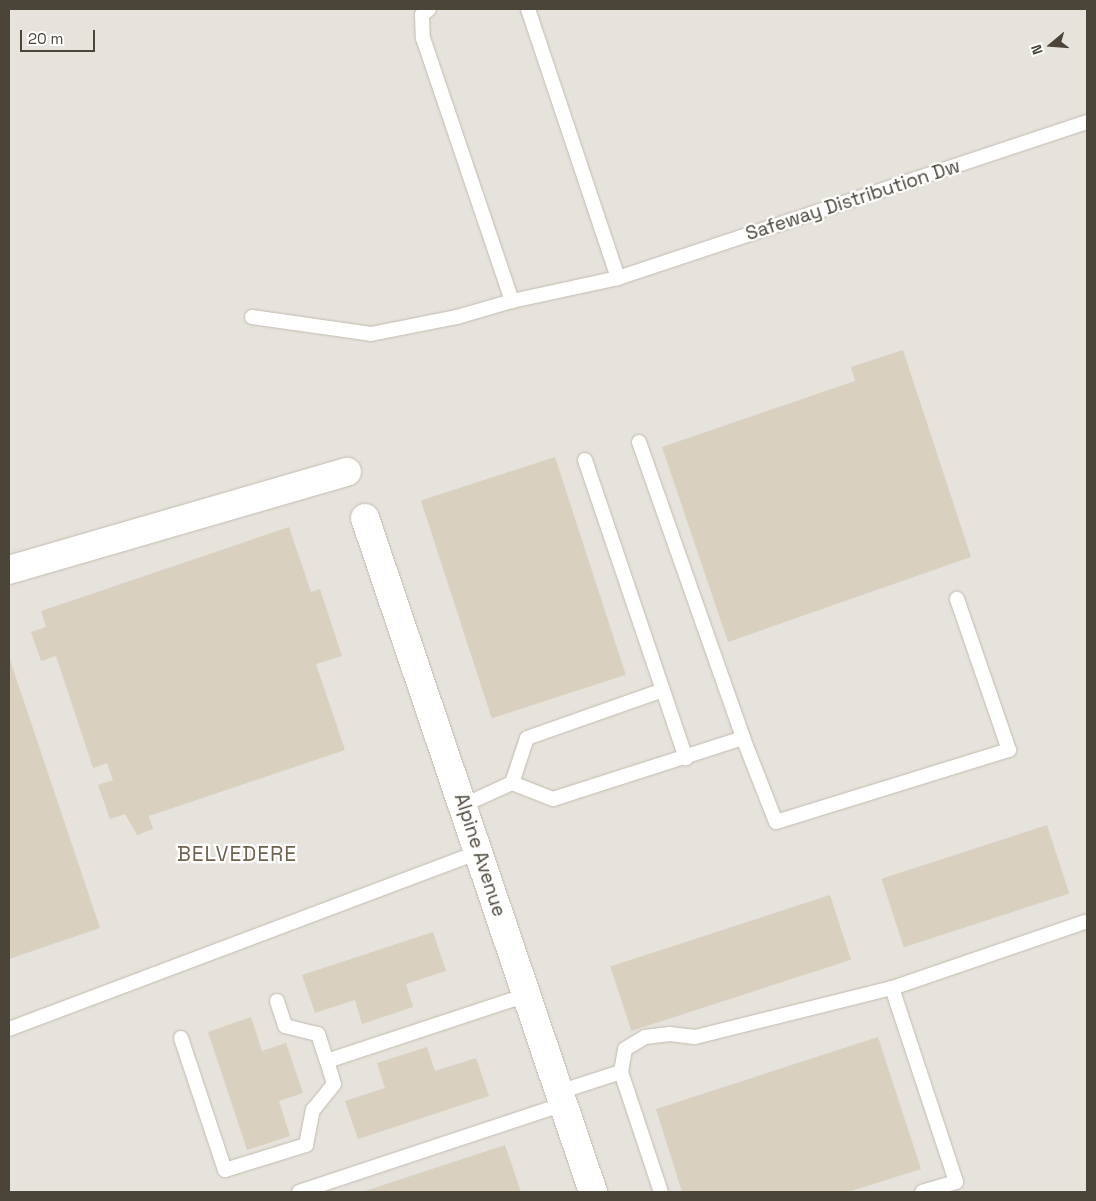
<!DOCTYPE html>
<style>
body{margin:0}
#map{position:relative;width:1096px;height:1201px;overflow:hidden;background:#f6f3eb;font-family:"Space Grotesk",sans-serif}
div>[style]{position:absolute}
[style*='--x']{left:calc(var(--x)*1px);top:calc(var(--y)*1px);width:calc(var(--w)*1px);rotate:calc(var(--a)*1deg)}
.industrial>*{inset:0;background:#e6e2dc;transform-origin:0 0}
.building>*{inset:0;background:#d9d0c0;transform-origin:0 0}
.roads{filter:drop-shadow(0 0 1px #c2bcad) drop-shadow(0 0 1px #c2bcad)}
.service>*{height:14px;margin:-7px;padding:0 7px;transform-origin:7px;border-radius:7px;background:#fff}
.minor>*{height:28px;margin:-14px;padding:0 14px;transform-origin:14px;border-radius:14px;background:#fff}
span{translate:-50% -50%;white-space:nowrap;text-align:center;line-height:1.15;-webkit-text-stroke:4.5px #fff;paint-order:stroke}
.street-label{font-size:19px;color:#4b4438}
.quarter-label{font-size:21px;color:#6f634f;letter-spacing:1px}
.frame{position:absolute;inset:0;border:10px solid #4b4438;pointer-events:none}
.north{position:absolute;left:1026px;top:20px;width:50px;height:50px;-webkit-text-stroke:4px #fff;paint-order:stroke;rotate:252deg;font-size:14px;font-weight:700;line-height:20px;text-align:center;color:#4b4438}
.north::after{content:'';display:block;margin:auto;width:18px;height:22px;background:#4b4438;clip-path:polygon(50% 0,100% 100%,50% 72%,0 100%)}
.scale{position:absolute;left:20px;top:30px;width:75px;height:22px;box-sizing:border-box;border:2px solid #4b4438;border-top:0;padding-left:6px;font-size:15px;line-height:18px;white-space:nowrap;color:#4b4438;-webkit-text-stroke:4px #fff;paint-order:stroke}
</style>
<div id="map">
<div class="industrial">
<div style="left:9px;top:9px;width:1078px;height:1183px"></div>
</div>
<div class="building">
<div style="clip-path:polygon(903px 350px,971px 557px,728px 642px,662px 447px,855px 381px,851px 367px)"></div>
<div style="left:555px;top:457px;width:229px;height:141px;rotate:72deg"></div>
<div style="clip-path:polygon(289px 527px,311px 592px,320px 589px,342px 656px,316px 664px,345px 750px,149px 816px,153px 829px,137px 835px,125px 814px,110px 819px,98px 785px,113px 780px,107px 763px,93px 768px,56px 656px,41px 661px,31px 632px,46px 627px,41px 611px)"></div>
<div style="clip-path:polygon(9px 657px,100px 928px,9px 959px)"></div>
<div style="left:1047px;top:825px;width:72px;height:174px;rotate:72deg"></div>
<div style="left:830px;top:895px;width:68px;height:231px;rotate:72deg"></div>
<div style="clip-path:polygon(433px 932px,446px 971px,406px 984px,413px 1007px,362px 1024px,355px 1000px,315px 1013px,302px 975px)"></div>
<div style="clip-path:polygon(251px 1017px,262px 1051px,286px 1043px,303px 1093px,279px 1101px,290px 1136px,247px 1150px,208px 1032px)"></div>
<div style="clip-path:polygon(878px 1037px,921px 1169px,848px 1192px,682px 1192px,656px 1109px)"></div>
<div style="clip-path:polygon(427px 1047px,435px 1071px,476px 1058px,489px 1096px,358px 1139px,345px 1101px,385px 1088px,377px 1063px)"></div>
<div style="clip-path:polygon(505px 1145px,521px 1192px,362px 1192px)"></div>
</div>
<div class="roads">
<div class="service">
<div style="--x:429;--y:9;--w:9;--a:139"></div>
<div style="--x:422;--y:15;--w:23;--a:88"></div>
<div style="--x:423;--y:38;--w:278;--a:71.3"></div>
<div style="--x:528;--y:9;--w:284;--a:71.5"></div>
<div style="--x:252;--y:317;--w:120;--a:8.1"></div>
<div style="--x:371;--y:334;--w:88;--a:-11.2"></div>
<div style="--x:457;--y:317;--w:57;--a:-16.2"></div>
<div style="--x:512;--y:301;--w:108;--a:-12.2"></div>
<div style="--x:618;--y:278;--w:494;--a:-18.4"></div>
<div style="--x:639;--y:442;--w:314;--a:70.6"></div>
<div style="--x:743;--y:738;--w:90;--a:68.6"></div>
<div style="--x:776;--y:822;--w:244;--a:-17.2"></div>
<div style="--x:1009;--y:750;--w:160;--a:-109"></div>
<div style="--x:585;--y:460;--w:315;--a:71.3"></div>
<div style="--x:512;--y:783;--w:47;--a:-71.6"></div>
<div style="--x:527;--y:738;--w:144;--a:-19.4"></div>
<div style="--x:464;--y:805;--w:53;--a:-24.6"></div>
<div style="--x:512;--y:783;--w:44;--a:21.3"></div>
<div style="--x:553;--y:799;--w:200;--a:-17.8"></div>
<div style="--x:892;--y:988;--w:204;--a:71.7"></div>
<div style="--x:956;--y:1182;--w:35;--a:164"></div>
<div style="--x:277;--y:1001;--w:26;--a:72"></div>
<div style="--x:285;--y:1026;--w:34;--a:14"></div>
<div style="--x:318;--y:1034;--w:28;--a:72"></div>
<div style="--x:327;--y:1061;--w:210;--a:-18.3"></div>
<div style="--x:9;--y:1029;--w:502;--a:-20.64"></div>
<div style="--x:181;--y:1038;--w:139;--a:71.6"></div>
<div style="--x:225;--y:1170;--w:85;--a:-17.2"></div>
<div style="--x:306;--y:1145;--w:36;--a:-79"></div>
<div style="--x:313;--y:1110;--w:33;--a:-51"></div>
<div style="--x:334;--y:1084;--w:24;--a:-107"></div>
<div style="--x:621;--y:1072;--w:126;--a:71.6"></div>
<div style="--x:559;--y:1092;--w:65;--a:-17.9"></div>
<div style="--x:621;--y:1072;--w:23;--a:-80"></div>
<div style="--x:625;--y:1049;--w:23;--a:-31"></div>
<div style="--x:645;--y:1037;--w:25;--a:-7"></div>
<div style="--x:670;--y:1034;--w:25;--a:7"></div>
<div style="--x:695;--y:1037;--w:203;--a:-14"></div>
<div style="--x:892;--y:988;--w:204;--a:-18.9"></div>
<div style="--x:299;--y:1192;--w:278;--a:-18.4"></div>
</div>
<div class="minor">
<div style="--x:365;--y:518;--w:712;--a:71.31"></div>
<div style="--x:9;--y:570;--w:352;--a:-16.2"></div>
</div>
</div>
<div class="street-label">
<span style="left:853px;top:200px;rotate:-18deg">Safeway Distribution Dw</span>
<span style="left:480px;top:855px;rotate:72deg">Alpine Avenue</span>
</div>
<div class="quarter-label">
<span style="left:237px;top:854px">BELVEDERE</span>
</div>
<div class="frame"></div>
<div class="north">N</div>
<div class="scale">20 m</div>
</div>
